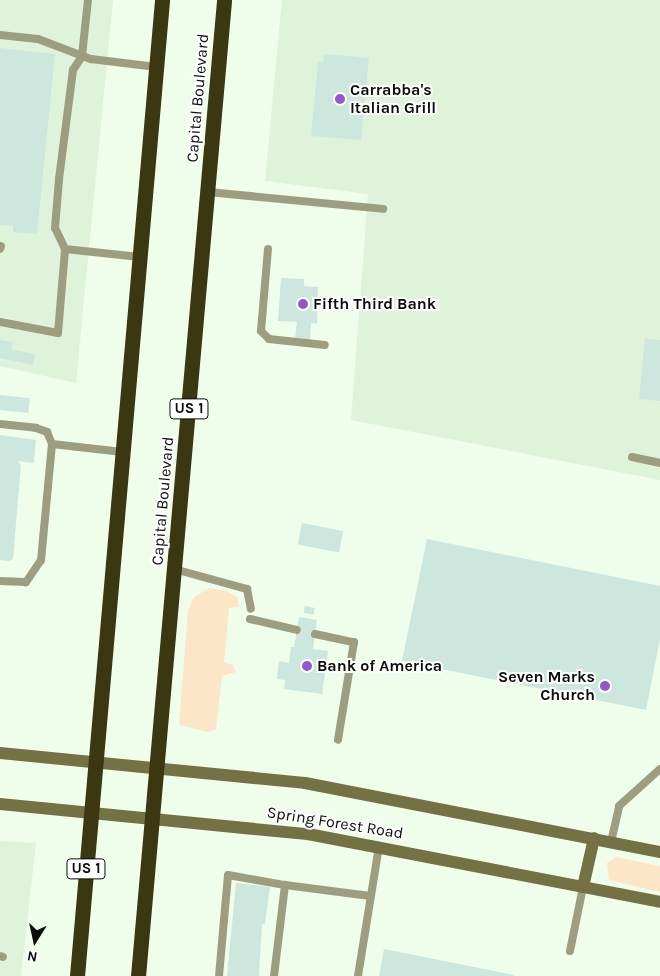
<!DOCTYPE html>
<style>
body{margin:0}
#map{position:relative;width:660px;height:976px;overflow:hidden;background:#effdeb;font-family:Karla,sans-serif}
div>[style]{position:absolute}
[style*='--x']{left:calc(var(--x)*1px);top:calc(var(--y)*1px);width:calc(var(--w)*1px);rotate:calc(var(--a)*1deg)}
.built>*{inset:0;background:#dff2da}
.green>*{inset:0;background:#fde5c8}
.building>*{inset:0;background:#cee7de;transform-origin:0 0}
.lane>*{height:8px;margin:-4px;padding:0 4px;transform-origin:4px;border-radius:4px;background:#9e9d7f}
.secondary>*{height:12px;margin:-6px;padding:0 6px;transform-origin:6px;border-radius:6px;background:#747144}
.highway>*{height:15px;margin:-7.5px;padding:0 7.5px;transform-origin:7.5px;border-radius:7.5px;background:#3a3711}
.dots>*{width:14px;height:14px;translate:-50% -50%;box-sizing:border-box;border:2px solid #fff;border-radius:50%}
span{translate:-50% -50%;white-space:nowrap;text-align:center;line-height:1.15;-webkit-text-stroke:4px #fff;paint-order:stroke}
.shield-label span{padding:1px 4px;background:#fff;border:1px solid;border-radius:4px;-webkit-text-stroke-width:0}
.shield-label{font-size:15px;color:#090d08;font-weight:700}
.poi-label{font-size:16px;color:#090d08;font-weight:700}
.left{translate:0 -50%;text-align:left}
.right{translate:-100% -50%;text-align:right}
.street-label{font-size:16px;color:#090d08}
.north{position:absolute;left:10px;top:916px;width:50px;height:50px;-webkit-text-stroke:4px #fff;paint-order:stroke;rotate:190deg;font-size:14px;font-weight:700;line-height:20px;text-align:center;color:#090d08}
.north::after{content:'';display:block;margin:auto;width:18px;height:22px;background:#090d08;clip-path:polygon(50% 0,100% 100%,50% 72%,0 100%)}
</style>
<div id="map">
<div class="built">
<div style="clip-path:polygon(0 0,113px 0,76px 383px,0 366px)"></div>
<div style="clip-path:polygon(282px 0,660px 0,660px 480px,351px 420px,368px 194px,265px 181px)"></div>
<div style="clip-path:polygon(0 841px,36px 843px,21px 976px,0 976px)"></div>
</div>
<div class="green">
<div style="clip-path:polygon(209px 588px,226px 591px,237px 597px,239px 607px,229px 608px,224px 662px,233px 665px,236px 672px,222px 676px,216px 729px,208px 732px,179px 725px,188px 610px,194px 597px)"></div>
<div style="clip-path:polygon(616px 857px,660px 866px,660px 892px,609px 880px,607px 863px)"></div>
</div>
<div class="building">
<div style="clip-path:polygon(0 48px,55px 54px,37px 234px,13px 232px,13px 226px,0 225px)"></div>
<div style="clip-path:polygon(324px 54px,369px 58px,361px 140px,311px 136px,318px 62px,323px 62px)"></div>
<div style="clip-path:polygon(281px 278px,304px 279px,304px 286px,318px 287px,317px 324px,311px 323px,310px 340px,295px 339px,297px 322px,278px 321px)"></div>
<div style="clip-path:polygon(645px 339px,660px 340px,660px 401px,639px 399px)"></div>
<div style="clip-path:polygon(0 340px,13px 342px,11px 349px,35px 354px,33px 365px,0 358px)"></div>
<div style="left:0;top:395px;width:30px;height:15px;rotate:6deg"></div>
<div style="clip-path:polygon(0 435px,36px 440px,34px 463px,18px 461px,21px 465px,13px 559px,9px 561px,0 560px)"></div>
<div style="left:302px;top:523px;width:42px;height:22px;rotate:11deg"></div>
<div style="clip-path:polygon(427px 539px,660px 586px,660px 639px,646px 710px,402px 661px)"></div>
<div style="left:305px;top:606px;width:10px;height:7px;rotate:11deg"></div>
<div style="clip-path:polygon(299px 617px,317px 620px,313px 649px,328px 651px,322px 694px,284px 689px,285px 680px,277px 679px,279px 661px,289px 663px,291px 647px,294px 647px)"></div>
<div style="clip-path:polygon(236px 883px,270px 887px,265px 924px,262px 924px,259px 976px,227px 976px)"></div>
<div style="clip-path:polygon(384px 949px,514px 975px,514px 976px,379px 976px)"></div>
</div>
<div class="lane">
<div style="--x:0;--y:35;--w:38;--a:6"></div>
<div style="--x:38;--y:39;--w:57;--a:20.7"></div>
<div style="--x:91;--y:59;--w:66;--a:6.9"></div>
<div style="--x:208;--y:192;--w:176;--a:5.5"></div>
<div style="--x:0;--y:249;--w:3;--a:-72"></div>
<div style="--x:65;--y:249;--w:23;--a:-115"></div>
<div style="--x:55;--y:228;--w:49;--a:-85.3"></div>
<div style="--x:59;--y:179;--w:110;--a:-82.7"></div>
<div style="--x:73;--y:70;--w:17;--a:-57"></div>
<div style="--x:82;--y:56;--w:56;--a:-83.9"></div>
<div style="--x:268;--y:249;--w:82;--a:94.9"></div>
<div style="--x:261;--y:331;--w:11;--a:45"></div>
<div style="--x:269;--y:339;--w:56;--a:6.1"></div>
<div style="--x:0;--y:322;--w:59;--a:10.7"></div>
<div style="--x:58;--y:333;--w:84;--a:-85.2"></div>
<div style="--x:65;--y:249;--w:75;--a:6.1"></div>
<div style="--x:0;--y:424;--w:36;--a:6"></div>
<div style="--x:36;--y:428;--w:12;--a:20"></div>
<div style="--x:47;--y:432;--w:13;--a:67"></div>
<div style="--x:52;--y:444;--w:117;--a:95.4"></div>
<div style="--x:41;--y:560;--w:27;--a:124"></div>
<div style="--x:26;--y:582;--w:26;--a:-178"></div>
<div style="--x:52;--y:444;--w:71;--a:6.4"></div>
<div style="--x:632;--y:457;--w:29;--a:12"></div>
<div style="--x:174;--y:569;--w:76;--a:15.3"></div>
<div style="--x:247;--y:589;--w:20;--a:79"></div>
<div style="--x:250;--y:619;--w:48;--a:13.2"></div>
<div style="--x:315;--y:634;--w:40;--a:12"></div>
<div style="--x:354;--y:642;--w:99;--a:99.3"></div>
<div style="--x:611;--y:842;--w:37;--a:-77"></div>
<div style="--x:619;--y:806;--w:55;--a:-42.1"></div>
<div style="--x:570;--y:951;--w:65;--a:-78.5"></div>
<div style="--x:0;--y:956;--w:3;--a:18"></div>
<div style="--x:219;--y:976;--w:101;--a:-84.9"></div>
<div style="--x:228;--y:875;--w:58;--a:10"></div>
<div style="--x:274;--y:976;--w:92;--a:-83.1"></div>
<div style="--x:285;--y:885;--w:86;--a:7.4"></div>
<div style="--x:358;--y:976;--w:132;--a:-80.8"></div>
</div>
<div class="secondary">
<div style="--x:0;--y:753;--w:306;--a:5.6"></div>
<div style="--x:305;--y:783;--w:362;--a:11"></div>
<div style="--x:0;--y:804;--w:309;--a:5.6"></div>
<div style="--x:308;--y:834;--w:359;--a:10.9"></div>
<div style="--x:583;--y:887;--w:50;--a:-77.3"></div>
</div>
<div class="highway">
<div style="--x:77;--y:976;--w:980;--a:-85.02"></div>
<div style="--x:138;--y:976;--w:980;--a:-84.96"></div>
</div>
<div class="dots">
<div style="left:340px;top:99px;background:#9456cd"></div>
<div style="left:303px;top:304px;background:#9456cd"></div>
<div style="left:307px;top:666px;background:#9456cd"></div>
<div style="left:605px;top:686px;background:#9456cd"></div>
</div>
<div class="shield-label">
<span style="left:189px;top:409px">US 1</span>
<span style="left:86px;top:869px">US 1</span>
</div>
<div class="poi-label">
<span class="left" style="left:350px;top:99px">Carrabba's<br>Italian Grill</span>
<span class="left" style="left:313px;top:304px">Fifth Third Bank</span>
<span class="left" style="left:317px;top:666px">Bank of America</span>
<span class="right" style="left:595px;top:686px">Seven Marks<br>Church</span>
</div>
<div class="street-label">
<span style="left:198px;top:98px;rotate:-85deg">Capital Boulevard</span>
<span style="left:163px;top:501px;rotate:-85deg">Capital Boulevard</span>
<span style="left:335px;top:823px;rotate:9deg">Spring Forest Road</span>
</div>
<div class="north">N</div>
</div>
